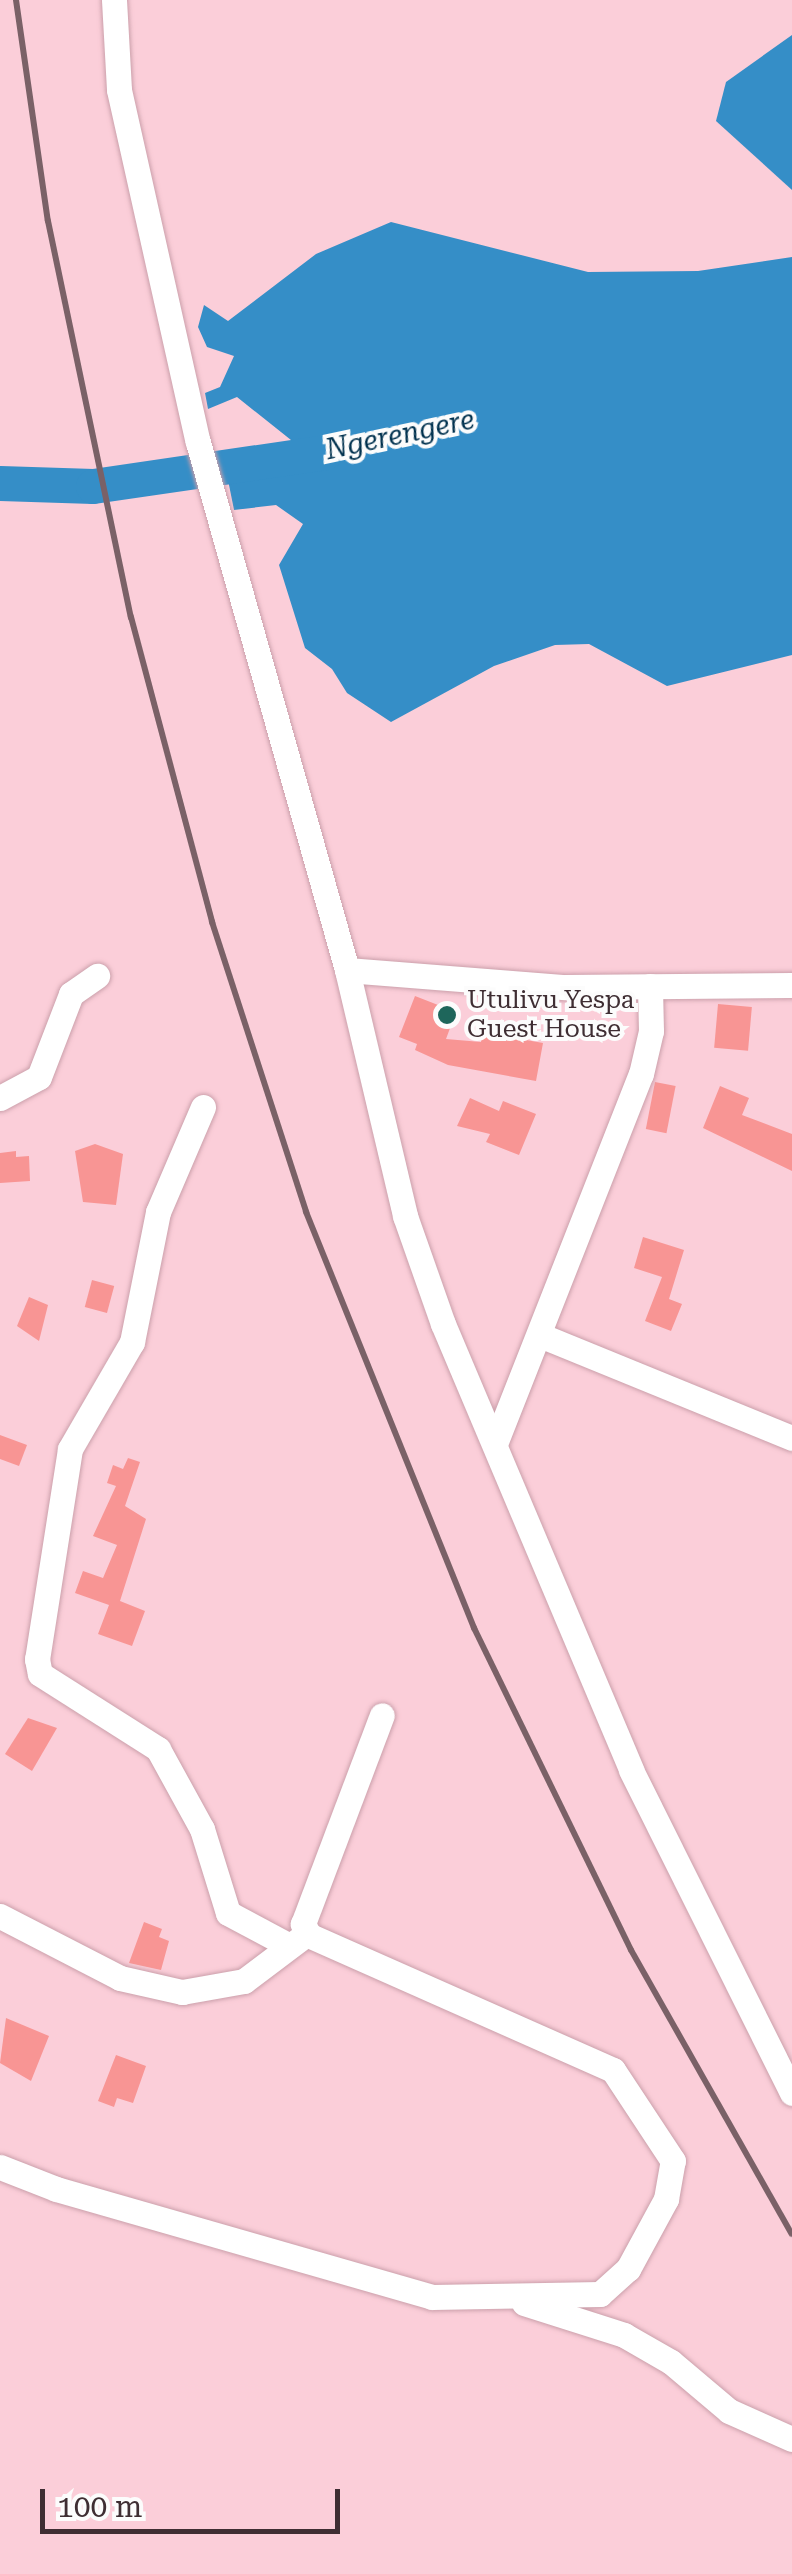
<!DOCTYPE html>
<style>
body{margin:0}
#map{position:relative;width:792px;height:2574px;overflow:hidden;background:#fbced9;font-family:"Roboto Serif",serif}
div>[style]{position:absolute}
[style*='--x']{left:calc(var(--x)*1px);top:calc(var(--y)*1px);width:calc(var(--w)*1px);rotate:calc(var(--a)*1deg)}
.water>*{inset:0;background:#358ec7}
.river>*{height:35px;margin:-17.5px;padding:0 17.5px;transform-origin:17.5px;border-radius:17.5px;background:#358ec7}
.building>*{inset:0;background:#f89594;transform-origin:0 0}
.roads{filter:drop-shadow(0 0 2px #cba0ab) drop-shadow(0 0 2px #cba0ab)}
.minor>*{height:25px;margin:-12.5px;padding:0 12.5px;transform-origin:12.5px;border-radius:12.5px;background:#fff}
.rail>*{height:6px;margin:-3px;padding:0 3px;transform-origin:3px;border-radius:3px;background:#7a6167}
.dots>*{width:28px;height:28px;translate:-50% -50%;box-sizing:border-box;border:5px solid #fcfcfc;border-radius:50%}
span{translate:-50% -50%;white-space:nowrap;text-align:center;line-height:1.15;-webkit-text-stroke:8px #fcfcfc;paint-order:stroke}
.poi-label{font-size:25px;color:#3f2e33}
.left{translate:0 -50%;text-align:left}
.water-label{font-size:28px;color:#00314e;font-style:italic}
.scale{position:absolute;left:40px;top:2489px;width:300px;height:45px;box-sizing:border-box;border:5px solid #3f2e33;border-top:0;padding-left:12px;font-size:30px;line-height:35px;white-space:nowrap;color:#3f2e33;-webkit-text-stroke:8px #fcfcfc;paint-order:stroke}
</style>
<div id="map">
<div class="water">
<div style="clip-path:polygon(792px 35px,792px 190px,716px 121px,726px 82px)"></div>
<div style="clip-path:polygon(391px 222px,588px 272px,698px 271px,792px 257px,792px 655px,667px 686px,589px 644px,555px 645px,494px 666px,391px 722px,347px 693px,332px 669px,305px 648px,279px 565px,303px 524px,276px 505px,234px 510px,226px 470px,279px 464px,291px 440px,237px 397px,208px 409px,205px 393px,220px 387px,234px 356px,207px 347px,198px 327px,204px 305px,228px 321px,316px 254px)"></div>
</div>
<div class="river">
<div style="--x:0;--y:483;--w:93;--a:1.8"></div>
<div style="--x:93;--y:486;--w:235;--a:-8.3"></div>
</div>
<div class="building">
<div style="clip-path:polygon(415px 996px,456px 1012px,446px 1039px,481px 1042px,482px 1032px,543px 1043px,536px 1081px,448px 1065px,415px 1050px,417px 1044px,399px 1037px)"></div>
<div style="left:718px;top:1004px;width:34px;height:44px;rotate:5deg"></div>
<div style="left:655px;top:1082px;width:21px;height:48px;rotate:11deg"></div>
<div style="clip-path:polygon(720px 1086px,749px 1098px,742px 1115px,792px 1134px,792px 1171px,703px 1128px)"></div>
<div style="clip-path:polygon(470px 1098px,499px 1111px,503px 1101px,536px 1114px,519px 1155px,486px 1142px,490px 1134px,457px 1126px)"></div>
<div style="clip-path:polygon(95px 1144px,123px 1154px,116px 1205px,83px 1202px,75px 1151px)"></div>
<div style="clip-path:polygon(16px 1151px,16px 1157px,29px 1156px,30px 1181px,0 1183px,0 1153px)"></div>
<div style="clip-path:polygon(643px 1237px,684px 1250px,669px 1299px,682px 1304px,671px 1331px,645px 1321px,662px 1277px,634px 1268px)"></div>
<div style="left:92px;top:1280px;width:23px;height:28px;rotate:15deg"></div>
<div style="clip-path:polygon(29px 1297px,48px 1305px,39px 1341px,17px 1326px)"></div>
<div style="clip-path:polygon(0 1435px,27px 1445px,19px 1466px,0 1459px)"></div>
<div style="clip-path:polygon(128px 1458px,140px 1462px,125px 1506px,146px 1519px,120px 1601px,145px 1611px,132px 1646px,98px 1634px,109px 1605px,75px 1593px,83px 1571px,103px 1578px,117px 1545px,93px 1536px,116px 1486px,107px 1483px,113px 1465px,123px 1469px)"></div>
<div style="clip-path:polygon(28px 1718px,57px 1728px,32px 1771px,5px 1754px)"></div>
<div style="clip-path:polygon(144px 1922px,162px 1929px,159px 1937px,169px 1941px,161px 1970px,129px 1963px)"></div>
<div style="clip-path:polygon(6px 2018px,49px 2036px,31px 2081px,0 2063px)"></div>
<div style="clip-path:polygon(116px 2055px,146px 2066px,133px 2103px,117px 2098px,114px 2107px,98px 2101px)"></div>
</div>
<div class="roads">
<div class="minor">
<div style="--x:114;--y:0;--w:90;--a:86.8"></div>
<div style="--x:119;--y:90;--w:361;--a:77.4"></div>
<div style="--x:198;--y:442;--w:549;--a:74.24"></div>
<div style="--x:347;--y:970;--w:253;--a:76.7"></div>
<div style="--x:405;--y:1216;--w:114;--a:70.6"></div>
<div style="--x:443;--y:1324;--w:484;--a:67.1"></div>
<div style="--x:631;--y:1770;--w:361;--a:63.5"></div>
<div style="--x:347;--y:970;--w:219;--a:4.5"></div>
<div style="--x:565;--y:987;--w:227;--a:-0.5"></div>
<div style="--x:0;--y:1098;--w:44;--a:-28.3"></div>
<div style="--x:39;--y:1077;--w:89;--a:-68.9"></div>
<div style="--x:71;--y:994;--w:32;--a:-35"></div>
<div style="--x:203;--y:1107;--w:114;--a:113.2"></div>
<div style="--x:158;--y:1212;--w:133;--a:101.3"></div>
<div style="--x:132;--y:1342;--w:124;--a:120.1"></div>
<div style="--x:70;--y:1449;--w:213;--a:98.9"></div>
<div style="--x:37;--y:1659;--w:15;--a:79"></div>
<div style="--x:40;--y:1674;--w:140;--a:32.4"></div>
<div style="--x:158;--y:1749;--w:91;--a:61.2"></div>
<div style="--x:202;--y:1829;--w:88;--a:72.8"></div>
<div style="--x:228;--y:1913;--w:66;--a:28.1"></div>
<div style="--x:542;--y:1336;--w:270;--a:22.2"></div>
<div style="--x:495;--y:1444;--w:398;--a:-68.5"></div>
<div style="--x:641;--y:1074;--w:44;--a:-76.9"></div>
<div style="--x:651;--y:1031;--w:45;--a:-91.3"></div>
<div style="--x:0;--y:1916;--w:135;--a:27.3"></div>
<div style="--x:120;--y:1978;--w:64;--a:12.7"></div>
<div style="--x:182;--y:1992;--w:63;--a:-10.1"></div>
<div style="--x:244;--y:1981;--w:71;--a:-37"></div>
<div style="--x:0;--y:2167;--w:60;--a:21.4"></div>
<div style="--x:56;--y:2189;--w:391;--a:16"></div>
<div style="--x:432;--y:2297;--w:168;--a:-1"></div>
<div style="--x:600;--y:2294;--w:38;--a:-42"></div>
<div style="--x:628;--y:2269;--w:80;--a:-61.5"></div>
<div style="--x:666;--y:2199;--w:39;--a:-80"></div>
<div style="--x:673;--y:2161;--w:109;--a:-123.4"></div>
<div style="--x:613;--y:2070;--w:333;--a:-156.1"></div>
<div style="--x:309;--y:1935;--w:13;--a:-119"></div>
<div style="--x:303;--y:1924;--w:223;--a:-69.3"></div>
<div style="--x:524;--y:2303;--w:105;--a:17.7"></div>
<div style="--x:624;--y:2335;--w:54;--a:29.9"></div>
<div style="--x:671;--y:2362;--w:76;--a:40.2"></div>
<div style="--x:729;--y:2411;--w:69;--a:24"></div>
</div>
</div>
<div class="rail">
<div style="--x:16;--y:0;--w:223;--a:81.8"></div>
<div style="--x:48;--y:221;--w:405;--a:78.2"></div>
<div style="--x:131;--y:617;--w:316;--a:75.1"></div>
<div style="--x:212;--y:922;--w:305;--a:72"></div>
<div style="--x:306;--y:1212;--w:449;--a:68"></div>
<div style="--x:474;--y:1628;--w:358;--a:64"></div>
<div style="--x:631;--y:1950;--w:326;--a:60.5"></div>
</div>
<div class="dots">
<div style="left:447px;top:1015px;background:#1e665b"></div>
</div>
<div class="poi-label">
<span class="left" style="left:467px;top:1015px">Utulivu Yespa<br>Guest House</span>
</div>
<div class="water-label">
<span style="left:400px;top:435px;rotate:-12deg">Ngerengere</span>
</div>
<div class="scale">100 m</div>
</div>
